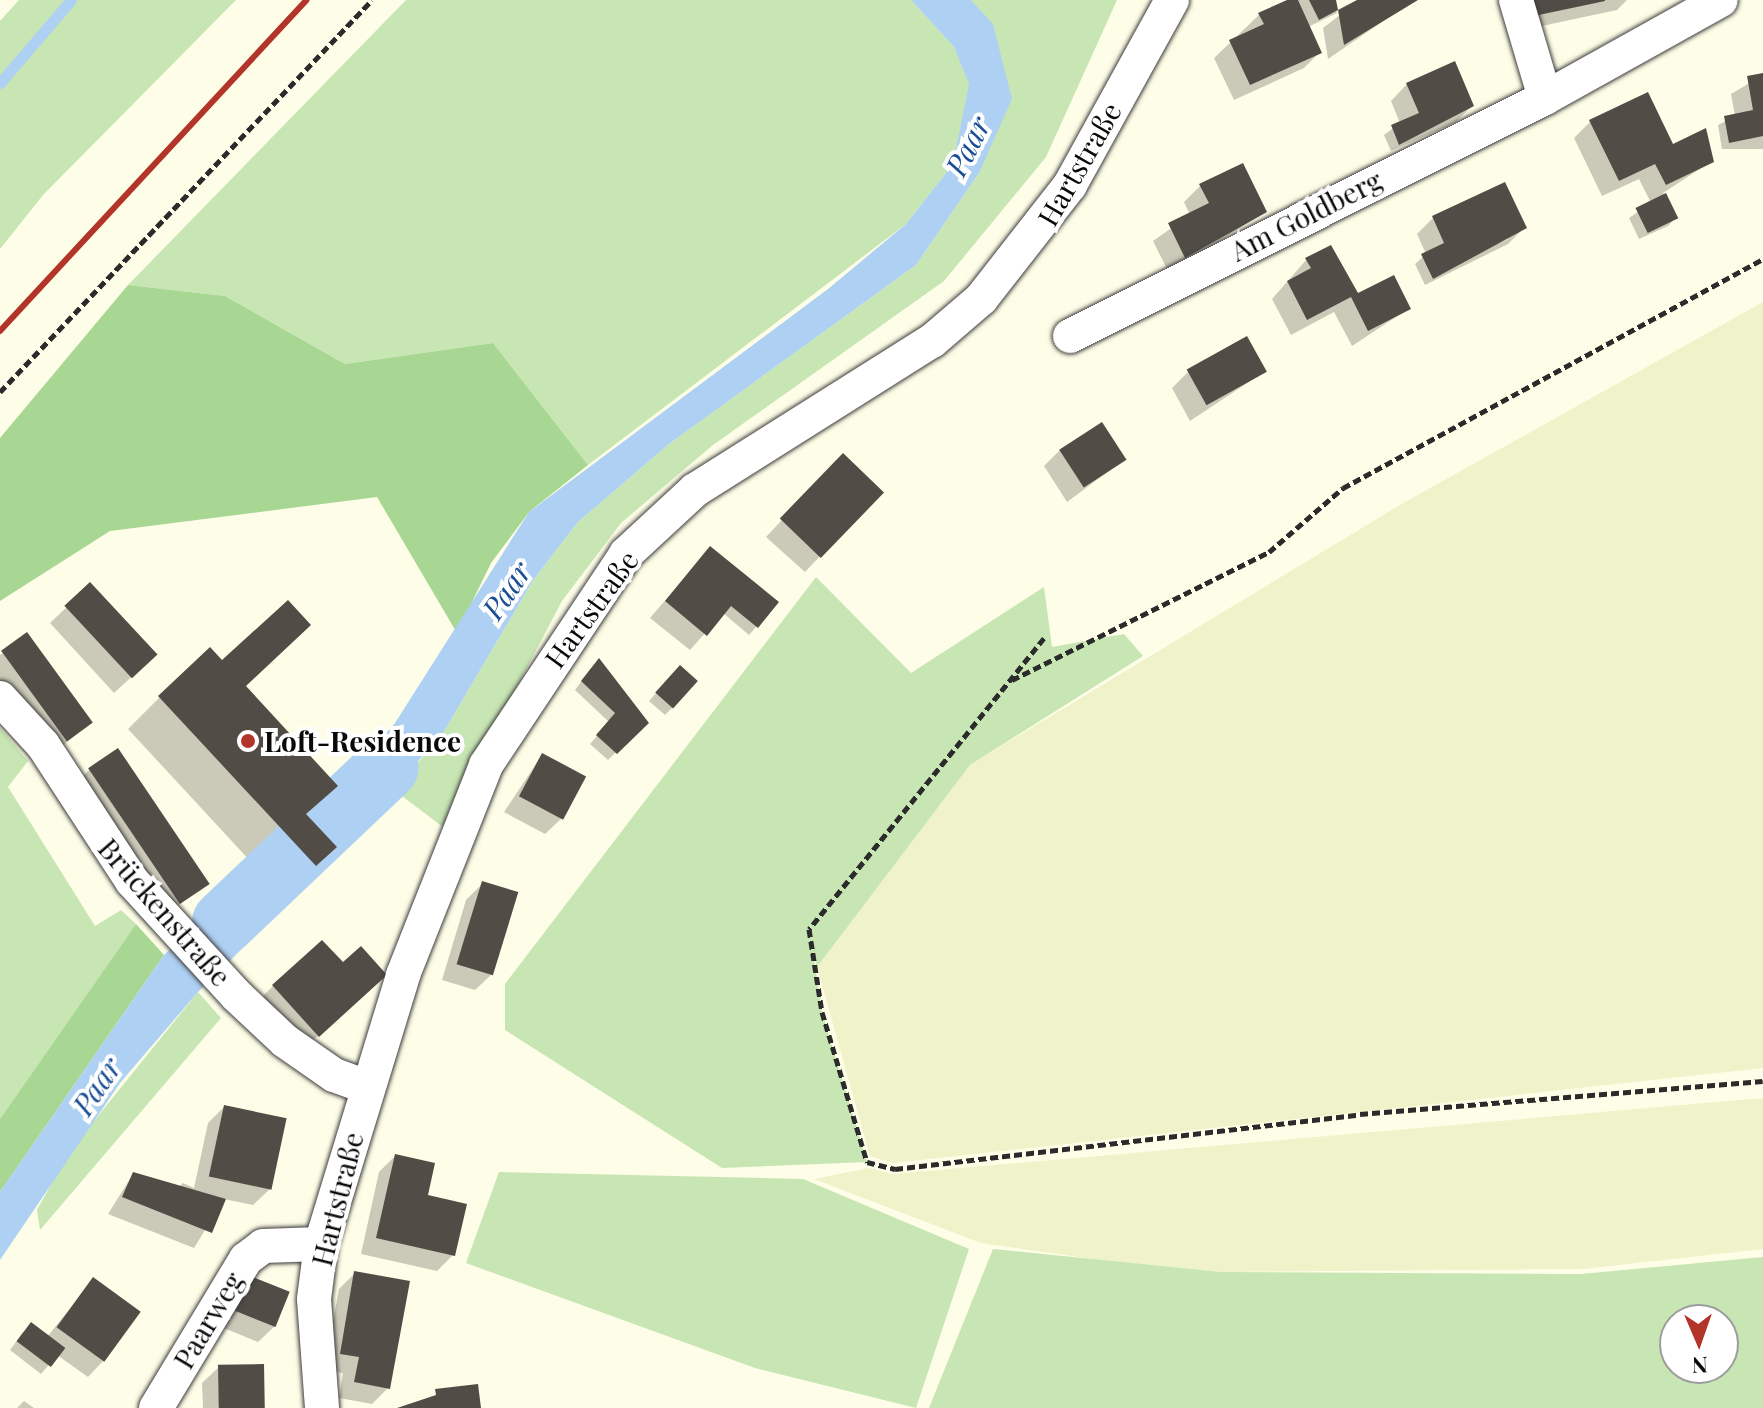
<!DOCTYPE html>
<meta charset="utf-8">
<style>
body{margin:0}
#map{position:relative;width:1763px;height:1408px;overflow:hidden;background:#fefde7;font-family:"Playfair Display",serif}
div>[style]{position:absolute}
[style*='--x']{left:calc(var(--x)*1px);top:calc(var(--y)*1px);width:calc(var(--w)*1px);rotate:calc(var(--a)*1deg)}
.farmland>*{inset:0;background:#f0f2c9}
.green>*{inset:0;background:#c7e6b3}
.forest>*{inset:0;background:#a8d693}
.water>*{inset:0;background:#aed0f3}
.shadow>*{inset:0;background:#0003}
.stream>*{height:11px;margin:-5.5px;padding:0 5.5px;transform-origin:5.5px;border-radius:5.5px;background:#aed0f3}
.river>*{height:64px;margin:-32px;padding:0 32px;transform-origin:32px;border-radius:32px;background:#aed0f3}
.building>*{inset:0;background:#514c46;transform-origin:0 0}
.path>*{height:5px;margin-top:-2.5px;transform-origin:0;background:repeating-linear-gradient(90deg,#2b2b2b 0 8px,transparent 0 12px)}
.roads{filter:drop-shadow(0 0 2px #3c3c3c) drop-shadow(0 0 2px #3c3c3c)}
.minor>*{height:34px;margin:-17px;padding:0 17px;transform-origin:17px;border-radius:17px;background:#fff}
.rail>*{height:6px;margin:-3px;padding:0 3px;transform-origin:3px;border-radius:3px;background:#b33428}
.dots>*{width:22px;height:22px;translate:-50% -50%;box-sizing:border-box;border:4px solid #fff;border-radius:50%}
span{translate:-50% -50%;white-space:nowrap;text-align:center;line-height:1.15;-webkit-text-stroke:8px #fff;paint-order:stroke}
.street-label{font-size:28px;color:#090909}
.poi-label{font-size:28px;color:#090909;font-weight:700}
.left{translate:0 -50%;text-align:left}
.water-label{font-size:30px;color:#194e95;font-style:italic}
.north{position:absolute;left:1659px;top:1304px;width:80px;height:80px;box-sizing:border-box;background:#fff;border:2px solid #9d9d9d;border-radius:50%;rotate:178deg;font-size:22px;font-weight:700;line-height:32px;text-align:center;color:#090909}
.north::after{content:'';display:block;margin:auto;width:28px;height:36px;background:#b33428;clip-path:polygon(50% 0,100% 100%,50% 72%,0 100%)}
</style>
<div id="map">
<div class="farmland">
<div style="clip-path:polygon(1763px 302px,1763px 1068px,893px 1163px,870px 1156px,817px 967px,970px 765px,1400px 505px)"></div>
<div style="clip-path:polygon(1763px 1098px,1763px 1249px,1583px 1269px,1221px 1272px,1121px 1263px,981px 1243px,814px 1179px,869px 1168px,892px 1174px)"></div>
</div>
<div class="green">
<div style="clip-path:polygon(19px 0,236px 0,43px 195px,0 249px,0 21px)"></div>
<div style="clip-path:polygon(406px 0,911px 0,954px 47px,970px 84px,953px 164px,906px 224px,588px 465px,493px 343px,345px 364px,225px 296px,128px 285px)"></div>
<div style="clip-path:polygon(971px 0,1117px 0,1046px 157px,944px 281px,713px 445px,621px 523px,562px 601px,443px 827px,394px 790px,443px 733px,534px 579px,577px 523px,669px 444px,916px 265px,979px 173px,993px 25px)"></div>
<div style="clip-path:polygon(816px 577px,911px 673px,1044px 587px,1052px 647px,1124px 634px,1143px 656px,970px 765px,817px 967px,813px 952px,822px 1012px,867px 1162px,722px 1168px,505px 1030px,505px 984px)"></div>
<div style="clip-path:polygon(0 728px,28px 761px,8px 787px,95px 926px,121px 910px,136px 924px,0 1119px)"></div>
<div style="clip-path:polygon(198px 992px,221px 1018px,40px 1230px,37px 1210px,69px 1152px)"></div>
<div style="clip-path:polygon(499px 1172px,803px 1179px,969px 1249px,916px 1408px,755px 1368px,466px 1263px)"></div>
<div style="clip-path:polygon(evenodd,993px 1249px,1221px 1272px,1581px 1274px,1763px 1257px,1763px 1408px,929px 1408px,993px 1249px,1675px 1320px,1723px 1320px,1723px 1368px,1675px 1368px,1675px 1320px)"></div>
</div>
<div class="forest">
<div style="clip-path:polygon(128px 285px,225px 296px,345px 364px,493px 343px,588px 465px,529px 512px,491px 563px,457px 633px,377px 497px,110px 531px,0 601px,0 438px)"></div>
<div style="clip-path:polygon(136px 924px,164px 955px,0 1192px,0 1119px)"></div>
</div>
<div class="water">
<div style="clip-path:polygon(911px 0,971px 0,993px 24px,1012px 99px,979px 173px,916px 265px,669px 444px,577px 523px,534px 579px,443px 733px,340px 848px,312px 817px,395px 723px,529px 512px,828px 289px,906px 224px,953px 164px,969px 84px,954px 47px)"></div>
<div style="clip-path:polygon(278px 850px,310px 882px,198px 992px,120px 1083px,0 1260px,0 1192px,164px 955px)"></div>
</div>
<div class="shadow">
<div style="clip-path:polygon(1291px 0,1334px 0,1337px 13px,1308px 27px,1320px 52px,1304px 68px,1234px 100px,1214px 58px,1260px 14px)"></div>
<div style="clip-path:polygon(1512px 0,1627px 0,1617px 10px,1518px 31px)"></div>
<div style="clip-path:polygon(1357px 2px,1411px 2px,1328px 59px,1323px 28px)"></div>
<div style="clip-path:polygon(1763px 75px,1763px 149px,1722px 149px,1718px 125px,1735px 116px,1731px 94px)"></div>
<div style="clip-path:polygon(1407px 84px,1472px 106px,1456px 122px,1391px 151px,1384px 135px,1400px 123px,1391px 101px)"></div>
<div style="clip-path:polygon(1590px 122px,1712px 161px,1663px 193px,1675px 218px,1668px 226px,1639px 239px,1629px 218px,1651px 203px,1639px 179px,1602px 196px,1574px 138px)"></div>
<div style="clip-path:polygon(1200px 186px,1265px 212px,1169px 273px,1153px 241px,1190px 215px,1184px 202px)"></div>
<div style="clip-path:polygon(evenodd,1433px 218px,1524px 228px,1508px 244px,1425px 285px,1415px 264px,1426px 254px,1417px 234px,1433px 218px,1508px 235px,1508px 239px,1445px 268px,1508px 235px)"></div>
<div style="clip-path:polygon(1307px 259px,1358px 296px,1408px 309px,1352px 346px,1334px 312px,1291px 335px,1272px 299px)"></div>
<div style="clip-path:polygon(1188px 372px,1264px 372px,1190px 421px,1172px 388px)"></div>
<div style="clip-path:polygon(1060px 450px,1124px 460px,1067px 502px,1044px 466px)"></div>
<div style="clip-path:polygon(827px 472px,881px 492px,805px 572px,766px 537px)"></div>
<div style="clip-path:polygon(710px 548px,777px 603px,749px 635px,723px 613px,690px 650px,650px 618px)"></div>
<div style="clip-path:polygon(90px 585px,138px 671px,114px 693px,50px 623px)"></div>
<div style="clip-path:polygon(27px 635px,91px 722px,50px 756px,0 688px,0 655px)"></div>
<div style="clip-path:polygon(222px 663px,335px 786px,305px 816px,334px 847px,307px 872px,278px 841px,253px 864px,128px 729px,160px 697px)"></div>
<div style="clip-path:polygon(591px 668px,646px 723px,608px 760px,590px 744px,609px 722px,575px 690px)"></div>
<div style="clip-path:polygon(672px 675px,672px 708px,665px 715px,649px 701px)"></div>
<div style="clip-path:polygon(542px 755px,562px 818px,545px 834px,504px 812px)"></div>
<div style="clip-path:polygon(90px 769px,206px 884px,162px 918px,73px 786px)"></div>
<div style="clip-path:polygon(483px 883px,492px 974px,475px 990px,442px 980px,466px 900px)"></div>
<div style="clip-path:polygon(273px 986px,368px 991px,301px 1051px,257px 1002px)"></div>
<div style="clip-path:polygon(224px 1107px,270px 1189px,253px 1205px,224px 1199px,194px 1248px,108px 1214px,133px 1174px,175px 1191px,183px 1183px,194px 1188px,208px 1123px)"></div>
<div style="clip-path:polygon(395px 1156px,453px 1255px,437px 1271px,361px 1254px,379px 1172px)"></div>
<div style="clip-path:polygon(355px 1273px,388px 1388px,372px 1404px,339px 1398px,343px 1373px,324px 1370px,339px 1289px)"></div>
<div style="clip-path:polygon(93px 1280px,104px 1360px,88px 1377px,57px 1355px,41px 1374px,10px 1350px,23px 1332px,47px 1337px)"></div>
<div style="clip-path:polygon(232px 1294px,275px 1326px,258px 1342px,219px 1326px)"></div>
<div style="clip-path:polygon(219px 1367px,263px 1408px,203px 1408px,202px 1383px)"></div>
<div style="clip-path:polygon(24px 1401px,34px 1408px,17px 1408px)"></div>
</div>
<div class="stream">
<div style="--x:0;--y:83;--w:109;--a:-49.5"></div>
</div>
<div class="river">
<div style="--x:224;--y:922;--w:224;--a:-43.5"></div>
</div>
<div class="building">
<div style="clip-path:polygon(1287px 0,1298px 0,1322px 53px,1250px 85px,1229px 40px,1264px 24px,1258px 13px)"></div>
<div style="clip-path:polygon(1309px 0,1336px 0,1338px 10px,1319px 20px)"></div>
<div style="clip-path:polygon(1357px 0,1418px 0,1344px 45px,1338px 10px)"></div>
<div style="clip-path:polygon(1531px 0,1605px 0,1605px 1px,1534px 16px)"></div>
<div style="clip-path:polygon(1455px 61px,1474px 106px,1399px 145px,1391px 125px,1419px 113px,1406px 83px)"></div>
<div style="clip-path:polygon(1763px 73px,1763px 136px,1729px 143px,1724px 116px,1753px 110px,1747px 76px)"></div>
<div style="clip-path:polygon(1648px 92px,1673px 144px,1706px 128px,1714px 162px,1666px 185px,1655px 164px,1619px 181px,1589px 120px)"></div>
<div style="clip-path:polygon(1243px 163px,1267px 212px,1185px 258px,1168px 223px,1209px 203px,1199px 184px)"></div>
<div style="clip-path:polygon(1505px 182px,1527px 228px,1433px 279px,1421px 254px,1444px 243px,1432px 216px)"></div>
<div style="left:1666px;top:193px;width:28px;height:34px;rotate:64deg"></div>
<div style="clip-path:polygon(1331px 245px,1358px 293px,1394px 275px,1411px 309px,1368px 331px,1351px 297px,1307px 320px,1287px 281px,1311px 268px,1305px 258px)"></div>
<div style="left:1247px;top:336px;width:41px;height:69px;rotate:61deg"></div>
<div style="left:1102px;top:422px;width:45px;height:51px;rotate:57deg"></div>
<div style="left:843px;top:453px;width:57px;height:91px;rotate:44deg"></div>
<div style="clip-path:polygon(710px 546px,779px 602px,758px 628px,731px 606px,707px 636px,665px 601px)"></div>
<div style="left:90px;top:582px;width:99px;height:35px;rotate:47deg"></div>
<div style="clip-path:polygon(288px 600px,311px 625px,246px 686px,338px 786px,306px 814px,337px 847px,316px 866px,158px 696px,210px 647px,222px 660px)"></div>
<div style="left:27px;top:632px;width:112px;height:32px;rotate:54deg"></div>
<div style="clip-path:polygon(599px 658px,649px 723px,617px 754px,596px 735px,615px 713px,581px 681px)"></div>
<div style="left:680px;top:665px;width:24px;height:37px;rotate:42deg"></div>
<div style="left:118px;top:748px;width:164px;height:36px;rotate:56deg"></div>
<div style="left:542px;top:753px;width:50px;height:49px;rotate:28deg"></div>
<div style="left:482px;top:881px;width:38px;height:87px;rotate:17deg"></div>
<div style="clip-path:polygon(322px 940px,343px 962px,361px 946px,387px 975px,319px 1037px,272px 985px)"></div>
<div style="left:224px;top:1105px;width:64px;height:73px;rotate:12deg"></div>
<div style="clip-path:polygon(395px 1154px,435px 1163px,428px 1195px,467px 1204px,455px 1256px,376px 1238px)"></div>
<div style="clip-path:polygon(133px 1172px,226px 1199px,212px 1233px,122px 1197px)"></div>
<div style="clip-path:polygon(354px 1271px,410px 1281px,390px 1389px,354px 1382px,359px 1357px,340px 1354px)"></div>
<div style="left:248px;top:1275px;width:45px;height:38px;rotate:22deg"></div>
<div style="left:93px;top:1277px;width:59px;height:62px;rotate:36deg"></div>
<div style="left:31px;top:1322px;width:43px;height:24px;rotate:37deg"></div>
<div style="left:264px;top:1364px;width:44px;height:46px;rotate:89deg"></div>
<div style="clip-path:polygon(478px 1384px,481px 1408px,397px 1408px,436px 1395px,435px 1389px)"></div>
</div>
<div class="path">
<div style="--x:0;--y:392;--w:540;--a:-46.5"></div>
<div style="--x:1044;--y:638;--w:374;--a:128.9"></div>
<div style="--x:809;--y:929;--w:84;--a:81.1"></div>
<div style="--x:822;--y:1012;--w:157;--a:73.3"></div>
<div style="--x:867;--y:1162;--w:29;--a:14"></div>
<div style="--x:895;--y:1169;--w:468;--a:-6.7"></div>
<div style="--x:1360;--y:1114;--w:404;--a:-4.7"></div>
<div style="--x:1012;--y:680;--w:287;--a:-26.5"></div>
<div style="--x:1269;--y:552;--w:98;--a:-40.9"></div>
<div style="--x:1343;--y:488;--w:478;--a:-28.6"></div>
</div>
<div class="roads">
<div class="minor">
<div style="--x:1516;--y:0;--w:102;--a:73.5"></div>
<div style="--x:1070;--y:336;--w:531;--a:-26.61"></div>
<div style="--x:1545;--y:98;--w:201;--a:-29.1"></div>
<div style="--x:0;--y:698;--w:64;--a:47.5"></div>
<div style="--x:43;--y:745;--w:163;--a:56.8"></div>
<div style="--x:132;--y:881;--w:154;--a:47.6"></div>
<div style="--x:236;--y:995;--w:67;--a:43.2"></div>
<div style="--x:285;--y:1041;--w:60;--a:34.8"></div>
<div style="--x:334;--y:1075;--w:35;--a:20"></div>
<div style="--x:156;--y:1408;--w:174;--a:-58.9"></div>
<div style="--x:246;--y:1259;--w:21;--a:-37"></div>
<div style="--x:263;--y:1246;--w:58;--a:-2"></div>
<div style="--x:322;--y:1408;--w:109;--a:-94.2"></div>
<div style="--x:314;--y:1299;--w:55;--a:-82.7"></div>
<div style="--x:321;--y:1244;--w:281;--a:-73"></div>
<div style="--x:403;--y:975;--w:226;--a:-68.4"></div>
<div style="--x:486;--y:765;--w:253;--a:-56.4"></div>
<div style="--x:626;--y:554;--w:94;--a:-42.8"></div>
<div style="--x:695;--y:490;--w:280;--a:-32.2"></div>
<div style="--x:932;--y:341;--w:65;--a:-40.6"></div>
<div style="--x:981;--y:299;--w:145;--a:-52"></div>
<div style="--x:1070;--y:185;--w:211;--a:-61.1"></div>
</div>
</div>
<div class="rail">
<div style="--x:0;--y:331;--w:451;--a:-47.2"></div>
</div>
<div class="dots">
<div style="left:248px;top:741px;background:#b33428"></div>
</div>
<div class="street-label">
<span style="left:1079px;top:164px;rotate:-60deg">Hartstraße</span>
<span style="left:1306px;top:215px;rotate:-27deg">Am Goldberg</span>
<span style="left:591px;top:609px;rotate:-54deg">Hartstraße</span>
<span style="left:165px;top:912px;rotate:49deg">Brückenstraße</span>
<span style="left:337px;top:1199px;rotate:-76deg">Hartstraße</span>
<span style="left:208px;top:1320px;rotate:-59deg">Paarweg</span>
</div>
<div class="poi-label">
<span class="left" style="left:264px;top:741px">Loft-Residence</span>
</div>
<div class="water-label">
<span style="left:967px;top:146px;rotate:-63deg">Paar</span>
<span style="left:506px;top:590px;rotate:-56deg">Paar</span>
<span style="left:96px;top:1086px;rotate:-56deg">Paar</span>
</div>
<div class="north">N</div>
</div>
